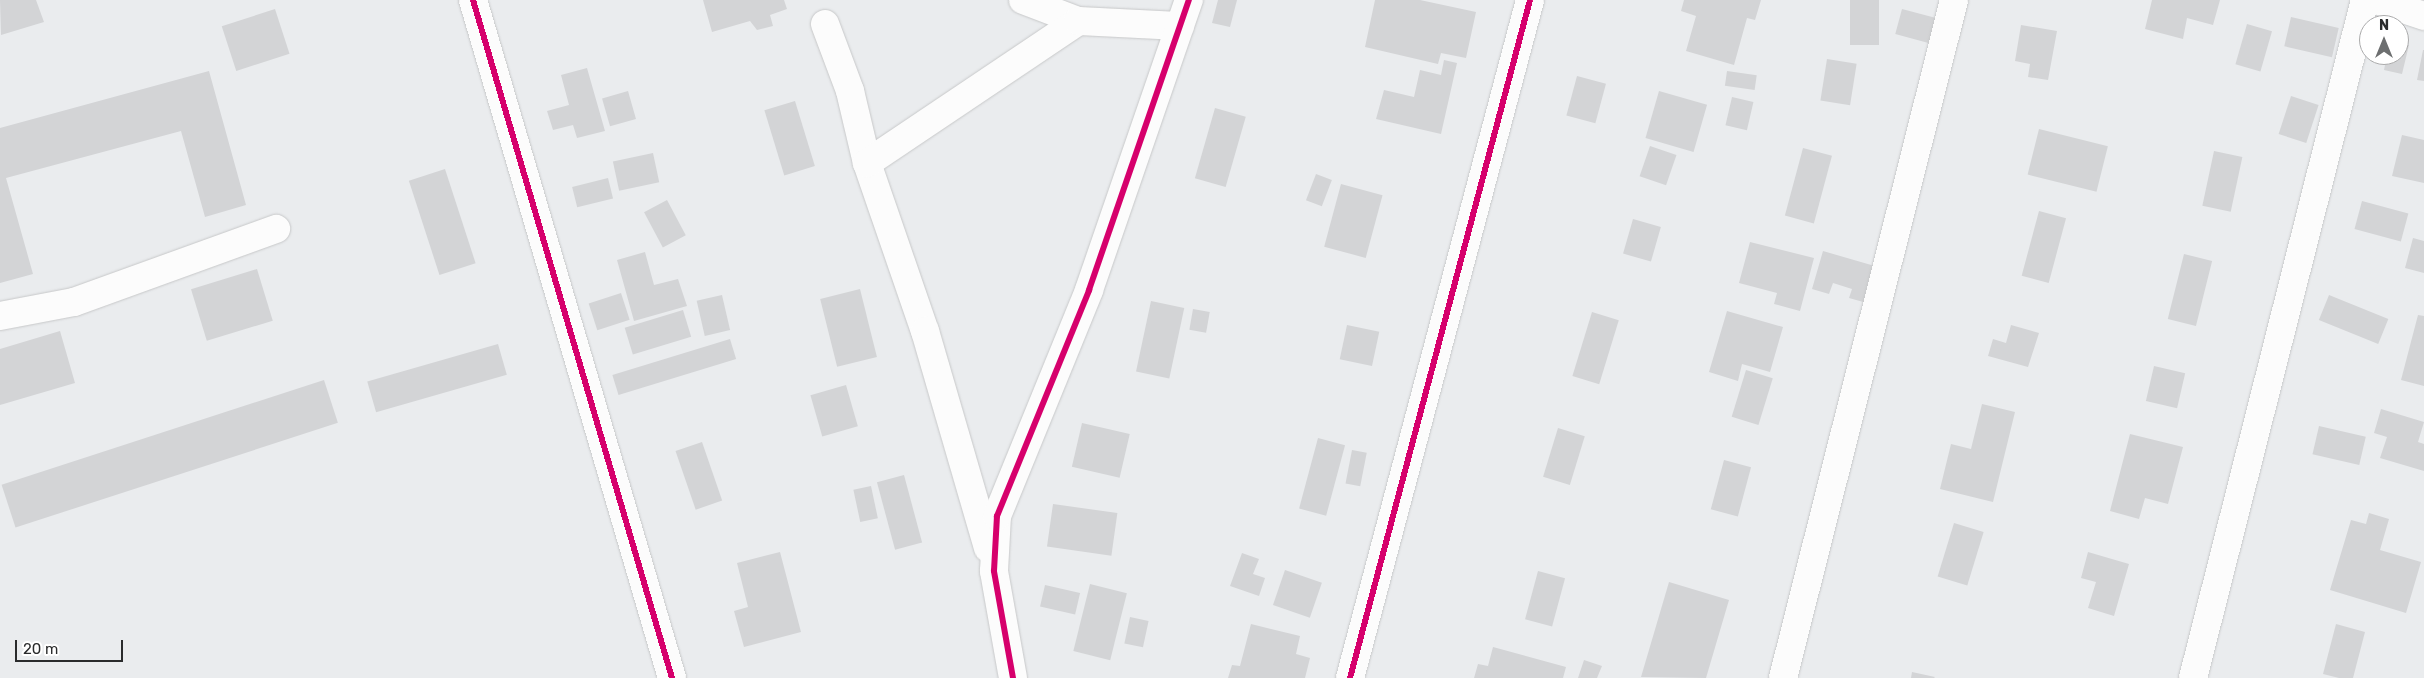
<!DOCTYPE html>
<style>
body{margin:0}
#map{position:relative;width:2424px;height:678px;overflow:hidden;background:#eaecee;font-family:Rubik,sans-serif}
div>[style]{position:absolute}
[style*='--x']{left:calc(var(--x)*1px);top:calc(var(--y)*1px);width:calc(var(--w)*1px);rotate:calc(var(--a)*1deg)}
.building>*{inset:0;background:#d3d4d6;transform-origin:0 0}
.roads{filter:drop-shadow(0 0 1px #c7c8c9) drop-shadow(0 0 1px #c7c8c9)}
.minor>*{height:28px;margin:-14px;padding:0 14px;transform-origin:14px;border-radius:14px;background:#fcfcfc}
.tertiary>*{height:28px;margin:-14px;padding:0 14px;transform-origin:14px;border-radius:14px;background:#fcfcfc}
.cycleway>*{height:6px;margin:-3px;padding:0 3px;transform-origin:3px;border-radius:3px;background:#d6006c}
span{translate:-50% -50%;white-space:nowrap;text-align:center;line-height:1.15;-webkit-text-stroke:4px #fff;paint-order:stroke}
.north{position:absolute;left:2359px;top:15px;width:50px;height:50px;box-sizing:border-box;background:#fff;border:1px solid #aaaaab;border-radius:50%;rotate:0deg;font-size:14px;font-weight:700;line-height:20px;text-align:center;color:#2a2b2c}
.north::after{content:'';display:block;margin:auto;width:18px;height:22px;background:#6d6f70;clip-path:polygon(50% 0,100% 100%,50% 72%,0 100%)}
.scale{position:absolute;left:15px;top:640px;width:108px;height:22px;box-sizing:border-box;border:2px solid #2a2b2c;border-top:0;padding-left:6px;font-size:15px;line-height:18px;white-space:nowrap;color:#2a2b2c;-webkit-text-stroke:4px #fff;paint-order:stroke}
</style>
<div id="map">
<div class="building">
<div style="clip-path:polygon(0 0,36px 0,44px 22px,1px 35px)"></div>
<div style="clip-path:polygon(703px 0,784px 0,787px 9px,770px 15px,773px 26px,757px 30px,750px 21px,712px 32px)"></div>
<div style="clip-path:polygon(1218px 0,1237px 0,1230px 27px,1212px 23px)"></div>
<div style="clip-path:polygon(1375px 0,1420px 0,1476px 12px,1466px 58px,1441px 53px,1438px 64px,1365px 47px)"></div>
<div style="clip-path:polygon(1684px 0,1761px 0,1755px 20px,1747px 18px,1734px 65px,1686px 51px,1696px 16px,1681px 11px)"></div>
<div style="left:1850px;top:0;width:29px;height:45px"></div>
<div style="clip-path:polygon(2152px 0,2220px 0,2213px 25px,2187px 18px,2183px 39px,2145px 29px)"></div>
<div style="left:275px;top:9px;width:47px;height:56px;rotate:72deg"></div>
<div style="left:1902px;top:9px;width:42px;height:26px;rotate:15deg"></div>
<div style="left:2291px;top:17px;width:49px;height:30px;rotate:13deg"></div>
<div style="left:2247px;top:24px;width:26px;height:42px;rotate:16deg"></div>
<div style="clip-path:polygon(2021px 25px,2057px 31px,2048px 80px,2028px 77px,2030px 64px,2015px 61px)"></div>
<div style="clip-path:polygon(2399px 42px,2409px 45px,2402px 74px,2384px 70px,2387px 55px,2399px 55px)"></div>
<div style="clip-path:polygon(2423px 50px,2424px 50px,2424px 81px,2417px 80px)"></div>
<div style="left:1827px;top:59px;width:30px;height:42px;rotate:9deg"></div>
<div style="clip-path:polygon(1444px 60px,1457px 63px,1441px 134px,1376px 119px,1384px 90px,1414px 97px,1420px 70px,1441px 75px)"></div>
<div style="clip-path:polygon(587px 68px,605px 131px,577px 138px,573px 125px,553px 130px,547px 111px,569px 105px,561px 75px)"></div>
<div style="clip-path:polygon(209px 71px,246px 205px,205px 217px,181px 131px,6px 178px,33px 274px,0 283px,0 128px)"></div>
<div style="left:1727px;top:71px;width:30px;height:15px;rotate:8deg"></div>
<div style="left:1577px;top:76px;width:30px;height:41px;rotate:15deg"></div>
<div style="left:628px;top:91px;width:29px;height:27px;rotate:74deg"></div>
<div style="left:1659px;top:91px;width:50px;height:49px;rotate:16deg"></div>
<div style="left:2291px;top:96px;width:29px;height:40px;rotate:18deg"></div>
<div style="left:1732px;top:97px;width:22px;height:29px;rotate:13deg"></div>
<div style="left:795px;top:101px;width:68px;height:32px;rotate:73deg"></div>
<div style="left:1215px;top:108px;width:32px;height:73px;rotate:16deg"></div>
<div style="left:2039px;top:129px;width:71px;height:47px;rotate:14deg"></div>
<div style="clip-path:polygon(2402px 135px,2424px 140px,2424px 183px,2392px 176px)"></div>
<div style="left:1650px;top:146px;width:28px;height:32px;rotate:19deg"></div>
<div style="left:1803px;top:148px;width:30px;height:70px;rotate:15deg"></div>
<div style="left:2214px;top:151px;width:29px;height:56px;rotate:12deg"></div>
<div style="left:653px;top:153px;width:30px;height:41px;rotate:78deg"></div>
<div style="left:445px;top:169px;width:99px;height:38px;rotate:72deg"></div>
<div style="left:1316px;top:174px;width:17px;height:28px;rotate:21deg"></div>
<div style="left:608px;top:178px;width:21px;height:37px;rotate:76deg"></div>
<div style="left:1341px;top:184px;width:43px;height:65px;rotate:15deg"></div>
<div style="left:667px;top:200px;width:40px;height:26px;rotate:62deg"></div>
<div style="left:2362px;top:201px;width:48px;height:29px;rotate:15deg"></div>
<div style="left:2039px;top:211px;width:28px;height:67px;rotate:15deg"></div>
<div style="left:1633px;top:219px;width:29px;height:36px;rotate:16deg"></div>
<div style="clip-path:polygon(2413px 238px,2424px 241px,2424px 273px,2405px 268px)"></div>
<div style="clip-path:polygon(1750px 242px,1814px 258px,1800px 311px,1774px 304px,1777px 293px,1739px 283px)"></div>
<div style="clip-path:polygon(1823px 251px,1885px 269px,1874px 305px,1849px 298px,1852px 289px,1833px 283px,1829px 294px,1812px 289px)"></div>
<div style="clip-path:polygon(645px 252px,654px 285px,678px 279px,687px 306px,634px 321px,617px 260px)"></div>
<div style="left:2184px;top:254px;width:29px;height:67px;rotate:14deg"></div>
<div style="left:257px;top:269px;width:54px;height:69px;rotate:73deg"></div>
<div style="left:860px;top:289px;width:70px;height:41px;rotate:76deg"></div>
<div style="left:621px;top:293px;width:28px;height:34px;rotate:72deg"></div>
<div style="left:722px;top:295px;width:36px;height:26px;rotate:77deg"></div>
<div style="left:2329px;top:295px;width:64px;height:27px;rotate:22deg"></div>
<div style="left:1151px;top:301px;width:34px;height:72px;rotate:12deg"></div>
<div style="left:1193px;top:309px;width:17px;height:21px;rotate:10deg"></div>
<div style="left:683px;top:310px;width:28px;height:61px;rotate:73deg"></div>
<div style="clip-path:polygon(1727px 311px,1783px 327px,1770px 372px,1742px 364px,1738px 381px,1709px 372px)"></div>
<div style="left:1592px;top:312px;width:28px;height:67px;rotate:17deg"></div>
<div style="clip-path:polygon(2418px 315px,2424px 316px,2424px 386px,2401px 380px)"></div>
<div style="left:1347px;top:325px;width:33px;height:35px;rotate:12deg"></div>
<div style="clip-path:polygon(2011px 325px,2039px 333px,2028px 367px,1988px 356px,1993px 339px,2006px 343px)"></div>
<div style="clip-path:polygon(60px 331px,75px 383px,0 405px,0 349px)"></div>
<div style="left:730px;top:339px;width:21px;height:123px;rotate:73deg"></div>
<div style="left:498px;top:344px;width:32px;height:136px;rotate:74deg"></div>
<div style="left:2154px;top:366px;width:32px;height:36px;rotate:13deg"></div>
<div style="left:1746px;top:370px;width:28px;height:49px;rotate:17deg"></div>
<div style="left:324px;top:380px;width:45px;height:339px;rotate:72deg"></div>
<div style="left:846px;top:385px;width:43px;height:37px;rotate:74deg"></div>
<div style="clip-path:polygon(1982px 404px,2015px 412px,1993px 502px,1940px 489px,1951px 444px,1971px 449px)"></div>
<div style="clip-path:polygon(2381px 409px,2424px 422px,2418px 442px,2424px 444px,2424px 471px,2380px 458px,2387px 437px,2374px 433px)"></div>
<div style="left:1082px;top:423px;width:49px;height:45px;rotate:13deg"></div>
<div style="left:2319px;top:426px;width:48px;height:29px;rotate:13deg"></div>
<div style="left:1558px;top:428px;width:28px;height:51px;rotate:17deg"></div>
<div style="clip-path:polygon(2130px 434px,2183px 447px,2168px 504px,2145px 498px,2139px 519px,2110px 511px)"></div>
<div style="left:1318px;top:438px;width:28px;height:73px;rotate:15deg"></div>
<div style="left:702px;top:442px;width:62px;height:28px;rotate:71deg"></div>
<div style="left:1352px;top:450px;width:15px;height:34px;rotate:11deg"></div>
<div style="left:1724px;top:460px;width:28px;height:51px;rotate:15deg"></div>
<div style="left:904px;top:475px;width:70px;height:28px;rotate:75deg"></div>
<div style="left:871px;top:486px;width:33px;height:18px;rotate:78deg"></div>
<div style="left:1053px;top:504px;width:65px;height:43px;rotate:8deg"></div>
<div style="clip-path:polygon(2369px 513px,2389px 519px,2380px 550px,2421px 562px,2406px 613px,2330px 590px,2351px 520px,2366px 524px)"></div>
<div style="left:1954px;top:523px;width:31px;height:56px;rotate:17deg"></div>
<div style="clip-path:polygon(780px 552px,801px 632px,744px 647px,734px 611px,748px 607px,737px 563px)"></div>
<div style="clip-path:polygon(2088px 552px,2129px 564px,2114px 616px,2088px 608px,2096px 582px,2081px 578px)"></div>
<div style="clip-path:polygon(1242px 553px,1259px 559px,1253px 574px,1265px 578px,1259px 596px,1230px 586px)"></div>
<div style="left:1285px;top:570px;width:39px;height:37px;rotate:19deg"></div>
<div style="left:1538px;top:571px;width:28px;height:50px;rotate:15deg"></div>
<div style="clip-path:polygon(1669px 582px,1729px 600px,1706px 678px,1641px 677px)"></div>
<div style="left:1090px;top:584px;width:38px;height:69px;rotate:14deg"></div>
<div style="left:1045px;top:585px;width:36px;height:22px;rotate:13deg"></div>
<div style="left:1130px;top:617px;width:19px;height:27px;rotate:12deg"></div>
<div style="clip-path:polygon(1251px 624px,1300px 636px,1296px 654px,1310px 658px,1305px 678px,1228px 678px,1232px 665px,1240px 666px)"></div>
<div style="clip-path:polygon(2336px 624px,2365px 632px,2353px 678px,2339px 678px,2323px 674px)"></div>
<div style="clip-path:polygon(1493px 647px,1566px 667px,1563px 678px,1474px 678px,1478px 664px,1488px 666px)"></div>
<div style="clip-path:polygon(1584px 660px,1602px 666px,1597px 678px,1578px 678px)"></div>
<div style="clip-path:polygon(1912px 672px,1935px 677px,1934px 678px,1911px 678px)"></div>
</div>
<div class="roads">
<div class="minor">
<div style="--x:473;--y:0;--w:707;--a:73.64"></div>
<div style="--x:1023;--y:0;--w:59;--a:20.9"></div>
<div style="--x:2376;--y:0;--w:51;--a:18.4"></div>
<div style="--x:825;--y:24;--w:72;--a:69.5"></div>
<div style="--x:850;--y:91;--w:74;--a:76.7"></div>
<div style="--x:867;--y:163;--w:178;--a:71"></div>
<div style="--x:925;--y:331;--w:226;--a:73.8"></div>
<div style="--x:867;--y:163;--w:254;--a:-33.9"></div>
<div style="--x:1078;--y:21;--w:102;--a:2.8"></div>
<div style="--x:0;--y:316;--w:75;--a:-10.7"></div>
<div style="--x:74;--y:302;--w:215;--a:-19.9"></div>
<div style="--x:1013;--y:678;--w:109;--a:-100.1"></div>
<div style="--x:994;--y:571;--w:55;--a:-86.9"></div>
<div style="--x:997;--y:516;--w:244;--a:-67.8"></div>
<div style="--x:1089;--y:290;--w:307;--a:-71"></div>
<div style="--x:1783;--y:678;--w:699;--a:-75.84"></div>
<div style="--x:2193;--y:678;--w:699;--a:-75.77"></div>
</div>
<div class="tertiary">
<div style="--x:1350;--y:678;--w:701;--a:-75.13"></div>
</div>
</div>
<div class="cycleway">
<div style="--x:473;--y:0;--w:707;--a:73.64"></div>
<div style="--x:1013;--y:678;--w:109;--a:-100.1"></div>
<div style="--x:994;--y:571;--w:55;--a:-86.9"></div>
<div style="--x:997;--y:516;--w:244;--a:-67.8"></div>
<div style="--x:1089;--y:290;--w:307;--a:-71"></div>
<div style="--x:1350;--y:678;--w:701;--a:-75.13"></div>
</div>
<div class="north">N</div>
<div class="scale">20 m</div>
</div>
